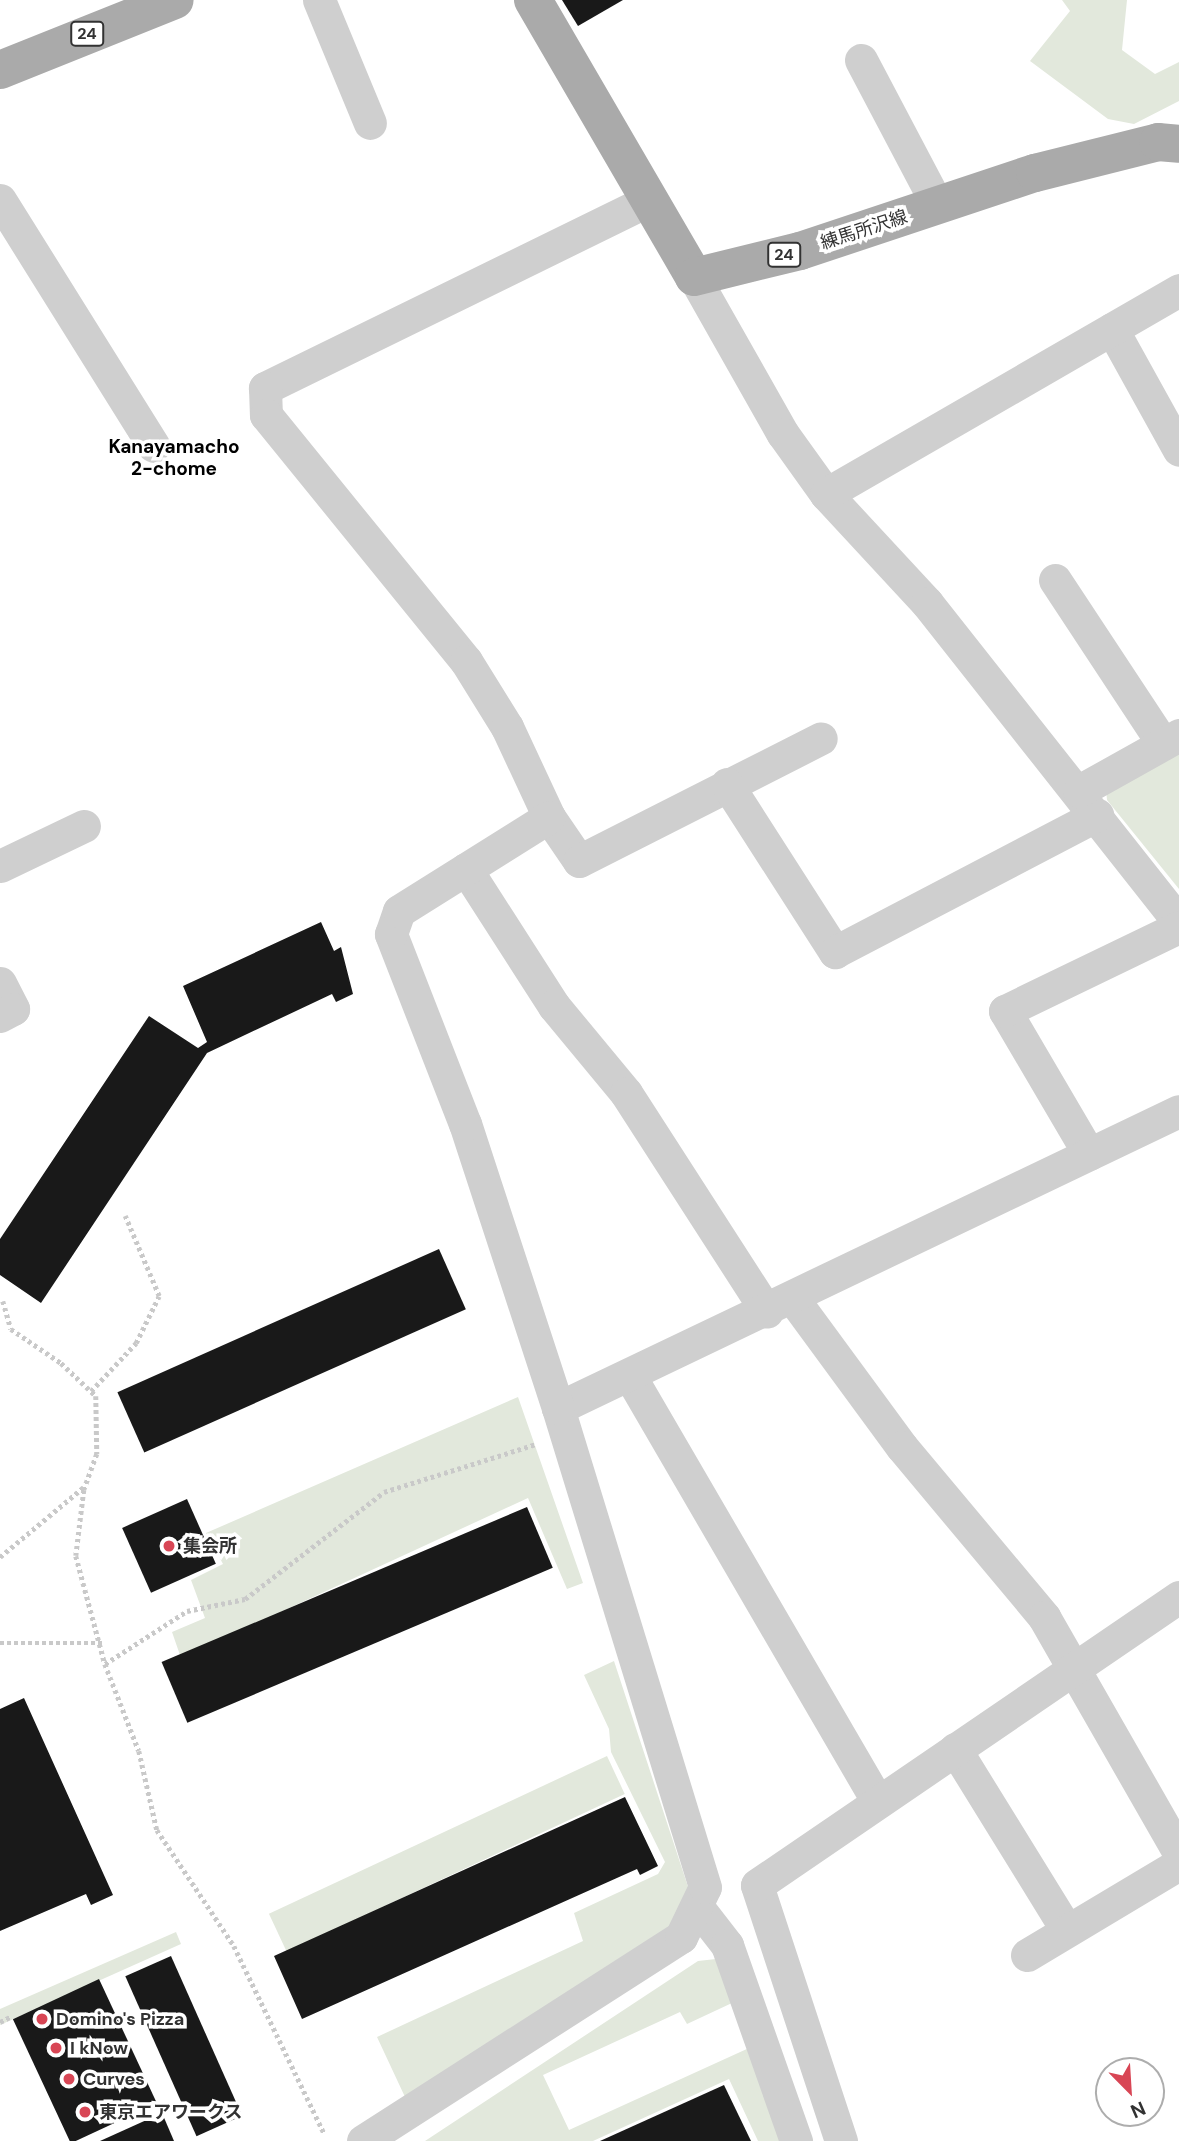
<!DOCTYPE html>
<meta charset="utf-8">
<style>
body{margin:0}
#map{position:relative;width:1179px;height:2141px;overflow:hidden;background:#fff;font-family:"DM Sans","Noto Sans JP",sans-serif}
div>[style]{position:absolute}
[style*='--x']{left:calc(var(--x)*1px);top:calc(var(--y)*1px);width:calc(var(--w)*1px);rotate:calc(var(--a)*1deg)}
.green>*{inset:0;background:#e2e8dc;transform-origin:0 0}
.building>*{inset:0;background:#191919;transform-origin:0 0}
.path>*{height:4.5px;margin-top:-2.25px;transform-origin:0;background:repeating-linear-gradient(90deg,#c9c9c9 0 3.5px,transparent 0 7px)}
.minor>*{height:33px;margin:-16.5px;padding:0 16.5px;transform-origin:16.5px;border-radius:16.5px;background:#cfcfcf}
.major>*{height:38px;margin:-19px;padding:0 19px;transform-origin:19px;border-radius:19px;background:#aaa}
.dots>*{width:19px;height:19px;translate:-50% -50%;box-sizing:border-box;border:4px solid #fff;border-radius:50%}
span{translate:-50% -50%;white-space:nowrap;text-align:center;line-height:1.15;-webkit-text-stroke:7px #fff;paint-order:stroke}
.shield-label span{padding:2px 5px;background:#fff;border:2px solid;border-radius:5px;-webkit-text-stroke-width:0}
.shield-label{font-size:16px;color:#323232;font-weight:700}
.street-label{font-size:18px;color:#323232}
.poi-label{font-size:18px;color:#323232;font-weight:700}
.left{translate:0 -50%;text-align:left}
.neighbourhood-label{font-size:19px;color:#000;font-weight:700}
.north{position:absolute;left:1095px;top:2057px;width:70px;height:70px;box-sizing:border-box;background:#fff;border:2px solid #adadad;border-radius:50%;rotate:156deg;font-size:19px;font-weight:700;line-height:28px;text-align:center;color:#323232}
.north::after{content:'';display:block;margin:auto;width:24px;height:32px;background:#d84655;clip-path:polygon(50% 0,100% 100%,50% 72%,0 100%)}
</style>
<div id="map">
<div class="green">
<div style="clip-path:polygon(1062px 0,1127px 0,1122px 50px,1155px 74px,1179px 62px,1179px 101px,1134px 124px,1108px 119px,1030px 61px,1070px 11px)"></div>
<div style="clip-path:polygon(1179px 748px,1179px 889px,1107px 800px,1106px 789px)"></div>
<div style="clip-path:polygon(518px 1397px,583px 1583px,567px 1589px,528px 1498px,181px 1658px,172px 1632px,205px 1618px,191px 1580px,223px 1564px,206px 1533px)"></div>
<div style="clip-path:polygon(614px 1661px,692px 1899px,678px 1921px,405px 2097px,377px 2037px,583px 1941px,574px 1913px,658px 1874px,665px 1862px,611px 1752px,609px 1729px,584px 1675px)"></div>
<div style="left:607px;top:1756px;width:42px;height:373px;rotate:65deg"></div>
<div style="clip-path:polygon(176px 1932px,181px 1944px,0 2025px,0 2009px)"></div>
<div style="clip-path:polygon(716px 1959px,732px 2003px,687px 2024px,680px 2012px,543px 2075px,569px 2130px,749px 2048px,780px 2141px,758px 2141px,729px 2079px,593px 2141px,425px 2141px,698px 1961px)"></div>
</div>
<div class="building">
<div style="clip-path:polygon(562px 0,623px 0,578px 26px)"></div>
<div style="clip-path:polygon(321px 922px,334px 951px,341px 947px,353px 994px,336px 1002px,332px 994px,207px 1053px,41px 1303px,0 1275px,0 1239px,149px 1016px,198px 1048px,207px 1042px,183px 986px)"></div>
<div style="left:439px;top:1249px;width:66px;height:352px;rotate:66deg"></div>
<div style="left:187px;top:1499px;width:71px;height:71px;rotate:66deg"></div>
<div style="left:527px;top:1507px;width:66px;height:397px;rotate:67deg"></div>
<div style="clip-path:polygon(24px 1698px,113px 1895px,91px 1905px,86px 1894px,0 1931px,0 1709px)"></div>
<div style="clip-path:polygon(625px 1797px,658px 1866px,640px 1875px,637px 1869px,302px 2019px,274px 1956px)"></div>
<div style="left:171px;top:1956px;width:175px;height:50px;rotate:66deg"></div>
<div style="left:99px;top:1979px;width:137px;height:95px;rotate:65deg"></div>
<div style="clip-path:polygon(724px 2085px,751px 2141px,600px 2141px)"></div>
<div style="clip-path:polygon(162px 2113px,174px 2141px,100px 2141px)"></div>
</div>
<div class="path">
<div style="--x:3;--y:1301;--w:29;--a:74"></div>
<div style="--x:11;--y:1329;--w:60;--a:34.2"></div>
<div style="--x:61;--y:1363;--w:48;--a:43.3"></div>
<div style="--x:96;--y:1396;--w:58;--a:89"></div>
<div style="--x:97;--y:1454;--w:38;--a:110"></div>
<div style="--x:84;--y:1490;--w:66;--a:96.9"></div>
<div style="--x:76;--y:1556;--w:112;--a:75"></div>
<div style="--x:105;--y:1664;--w:93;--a:68.7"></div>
<div style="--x:139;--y:1751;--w:81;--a:77.2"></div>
<div style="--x:157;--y:1830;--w:139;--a:56.4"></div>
<div style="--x:234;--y:1946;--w:208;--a:64.3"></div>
<div style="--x:91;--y:1391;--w:66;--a:-46.8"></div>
<div style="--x:136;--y:1343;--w:52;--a:-63.9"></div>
<div style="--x:159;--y:1296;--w:87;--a:-113"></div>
<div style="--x:0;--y:1557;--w:111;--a:-39.9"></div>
<div style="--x:0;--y:1643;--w:102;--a:0"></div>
<div style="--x:105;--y:1664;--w:98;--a:-32.9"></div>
<div style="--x:187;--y:1611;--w:59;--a:-11.7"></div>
<div style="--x:245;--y:1599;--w:175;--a:-37.6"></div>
<div style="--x:384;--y:1492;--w:159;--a:-17.5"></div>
<div style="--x:0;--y:2022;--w:11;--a:-27"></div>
</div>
<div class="minor">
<div style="--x:319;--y:0;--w:133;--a:67.5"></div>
<div style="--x:861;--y:60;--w:165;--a:62.2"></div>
<div style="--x:651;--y:199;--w:430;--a:153.9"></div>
<div style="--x:265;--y:388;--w:27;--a:88"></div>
<div style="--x:266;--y:415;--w:317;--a:50.9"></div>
<div style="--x:466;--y:661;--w:78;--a:58.2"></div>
<div style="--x:507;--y:727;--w:99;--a:65"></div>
<div style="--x:549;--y:817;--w:53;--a:55.7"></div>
<div style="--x:579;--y:861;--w:271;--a:-26.9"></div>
<div style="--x:0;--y:200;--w:290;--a:58"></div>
<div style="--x:694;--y:277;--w:180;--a:60.5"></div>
<div style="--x:783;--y:434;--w:74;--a:54.4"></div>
<div style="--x:826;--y:494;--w:149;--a:47.2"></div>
<div style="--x:927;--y:603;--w:407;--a:51.7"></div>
<div style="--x:1112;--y:329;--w:138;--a:61"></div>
<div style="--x:826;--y:494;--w:408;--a:-30"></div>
<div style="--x:1055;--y:580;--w:196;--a:56.6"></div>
<div style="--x:727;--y:784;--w:200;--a:57.3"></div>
<div style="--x:835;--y:952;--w:296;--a:-27.6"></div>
<div style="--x:1079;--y:791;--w:115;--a:-29.2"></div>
<div style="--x:0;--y:866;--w:93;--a:-25.5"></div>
<div style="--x:466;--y:869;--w:163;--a:57.3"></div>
<div style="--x:554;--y:1006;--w:113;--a:50.4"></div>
<div style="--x:626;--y:1093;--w:260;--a:57.2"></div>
<div style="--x:0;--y:983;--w:29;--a:63"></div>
<div style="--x:13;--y:1009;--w:15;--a:152"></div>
<div style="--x:1089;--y:1154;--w:166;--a:-120.4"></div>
<div style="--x:1005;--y:1011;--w:193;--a:-25.8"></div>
<div style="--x:794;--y:1300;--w:182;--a:53.7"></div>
<div style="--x:902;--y:1447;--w:222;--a:50.1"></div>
<div style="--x:1044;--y:1617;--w:272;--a:60.2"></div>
<div style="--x:630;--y:1376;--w:492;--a:59.8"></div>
<div style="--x:558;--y:1408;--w:688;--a:-25.56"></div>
<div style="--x:955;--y:1749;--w:213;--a:58.3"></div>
<div style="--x:699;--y:1909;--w:46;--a:52.1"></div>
<div style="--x:727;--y:1945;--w:208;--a:70.6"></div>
<div style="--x:1027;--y:1955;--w:177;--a:-30.9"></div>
<div style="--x:363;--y:2141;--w:378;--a:-32.7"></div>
<div style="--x:681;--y:1937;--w:55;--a:-64.4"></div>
<div style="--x:705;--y:1887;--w:501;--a:-107.06"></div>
<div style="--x:558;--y:1408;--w:299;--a:-108.1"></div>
<div style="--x:465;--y:1124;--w:204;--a:-111.3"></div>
<div style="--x:391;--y:934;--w:24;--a:-71"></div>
<div style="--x:399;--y:911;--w:177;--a:-32.1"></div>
<div style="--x:841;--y:2141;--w:269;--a:-108.2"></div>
<div style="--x:757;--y:1885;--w:511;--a:-34.31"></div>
</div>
<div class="major">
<div style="--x:533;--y:0;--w:320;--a:59.8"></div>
<div style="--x:694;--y:277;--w:109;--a:-13.8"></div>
<div style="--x:800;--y:251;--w:248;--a:-18.4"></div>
<div style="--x:1035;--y:173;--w:127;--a:-14.1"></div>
<div style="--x:1158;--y:142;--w:21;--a:5"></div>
<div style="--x:0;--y:70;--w:188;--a:-21.8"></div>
</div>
<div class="dots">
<div style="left:169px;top:1546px;background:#d84655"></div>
<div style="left:42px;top:2019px;background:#d84655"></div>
<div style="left:56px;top:2048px;background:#d84655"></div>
<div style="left:69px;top:2079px;background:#d84655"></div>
<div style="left:85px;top:2112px;background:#d84655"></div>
</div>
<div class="shield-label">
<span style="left:87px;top:34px">24</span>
<span style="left:784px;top:255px">24</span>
</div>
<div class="street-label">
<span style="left:864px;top:230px;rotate:-18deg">練馬所沢線</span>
</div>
<div class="poi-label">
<span class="left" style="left:183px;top:1546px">集会所</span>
<span class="left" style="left:56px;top:2019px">Domino's Pizza</span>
<span class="left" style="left:70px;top:2048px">I kNow</span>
<span class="left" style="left:83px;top:2079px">Curves</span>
<span class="left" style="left:99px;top:2112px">東京エアワークス</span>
</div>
<div class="neighbourhood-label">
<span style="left:174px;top:458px">Kanayamacho<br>2-chome</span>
</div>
<div class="north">N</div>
</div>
